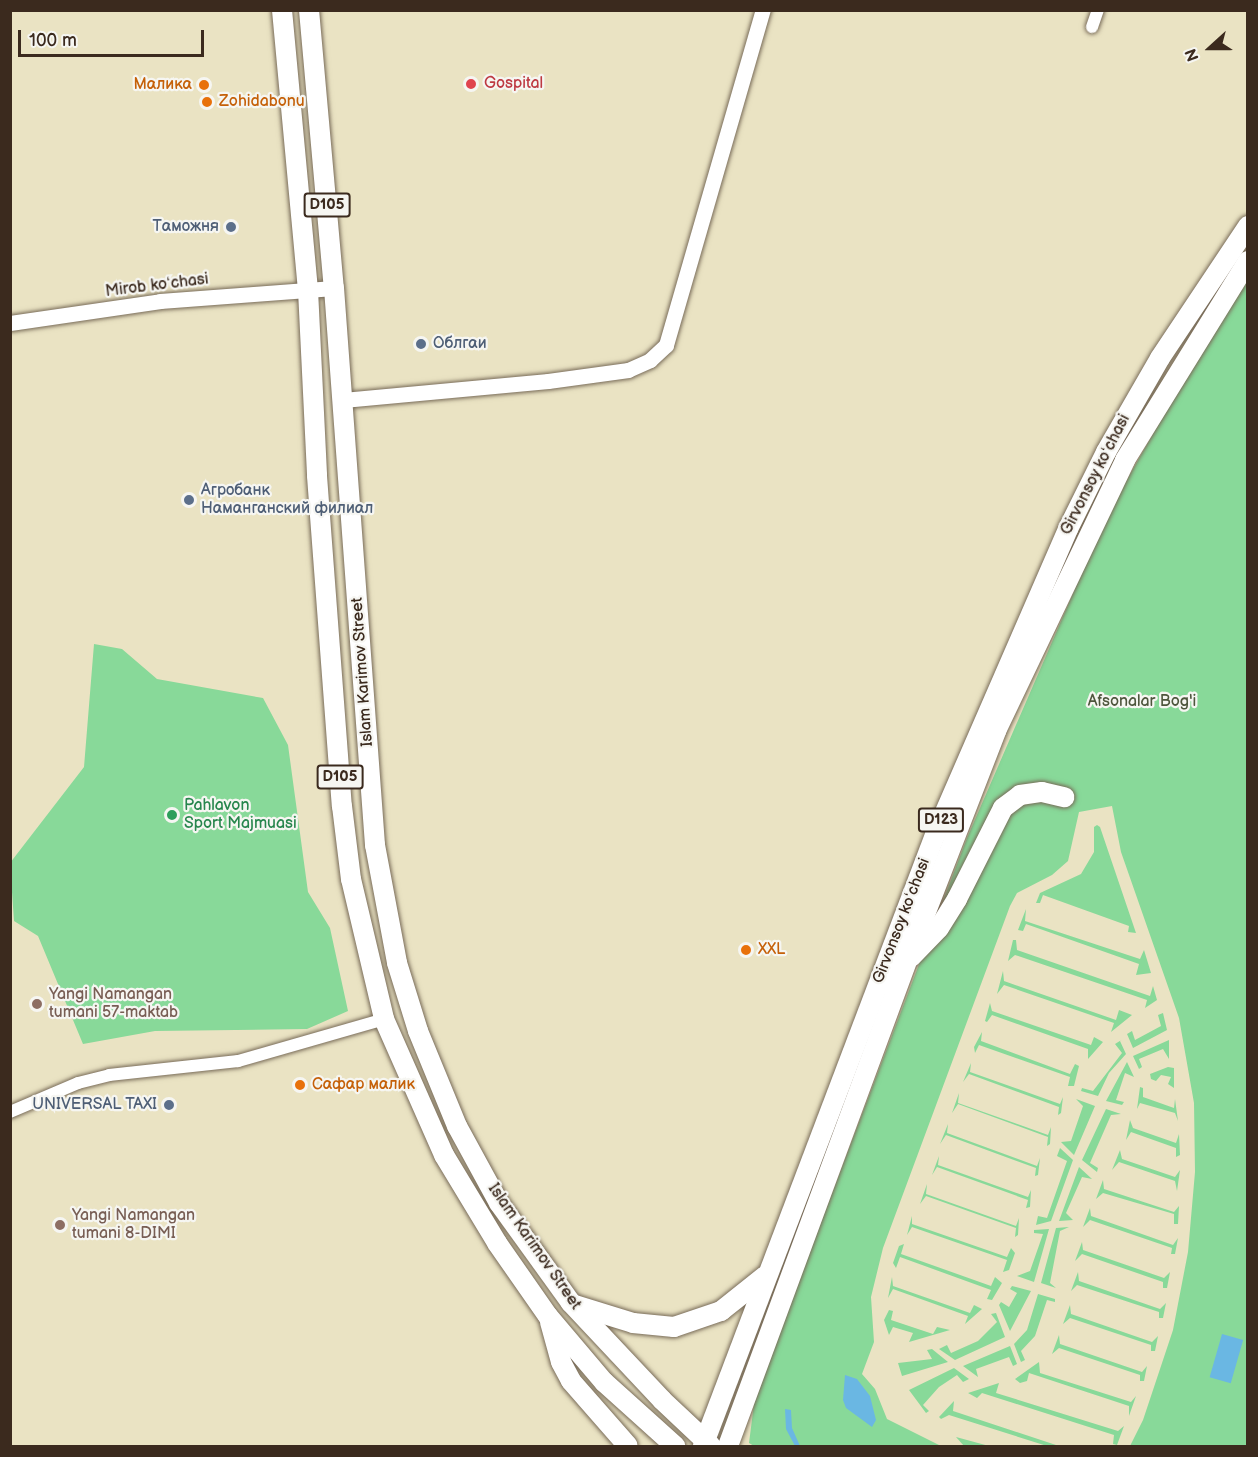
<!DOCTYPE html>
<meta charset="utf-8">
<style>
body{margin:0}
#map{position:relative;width:1258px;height:1457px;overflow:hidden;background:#eae3c3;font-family:"Balsamiq Sans",sans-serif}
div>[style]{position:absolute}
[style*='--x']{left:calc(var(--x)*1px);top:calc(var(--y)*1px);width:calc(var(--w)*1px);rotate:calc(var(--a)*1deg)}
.green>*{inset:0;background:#88d999}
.water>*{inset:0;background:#6ab7e3;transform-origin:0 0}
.roads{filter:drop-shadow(0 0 2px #786b58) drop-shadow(0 0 2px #786b58)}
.minor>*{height:12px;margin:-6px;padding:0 6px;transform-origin:6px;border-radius:6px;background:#fff}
.tertiary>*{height:15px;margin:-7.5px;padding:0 7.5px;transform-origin:7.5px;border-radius:7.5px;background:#fff}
.primary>*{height:20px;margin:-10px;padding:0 10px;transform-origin:10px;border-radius:10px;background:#fff}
.dots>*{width:16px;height:16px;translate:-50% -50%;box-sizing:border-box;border:3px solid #f6f6f2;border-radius:50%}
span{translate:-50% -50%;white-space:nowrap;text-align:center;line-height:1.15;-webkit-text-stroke:4.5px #f6f6f2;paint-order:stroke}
.shield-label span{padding:2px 4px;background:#f6f6f2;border:2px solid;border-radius:4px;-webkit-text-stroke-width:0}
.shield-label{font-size:15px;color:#3b2a1e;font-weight:700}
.health-label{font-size:16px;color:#be3a42}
.left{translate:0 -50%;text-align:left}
.food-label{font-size:16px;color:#c56008}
.right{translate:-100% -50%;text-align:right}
.service-label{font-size:16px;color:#4e5e75}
.street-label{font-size:16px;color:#3b2a1e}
.park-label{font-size:16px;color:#4e563d}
.leisure-label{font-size:16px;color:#27864d}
.education-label{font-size:16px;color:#785e54}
.frame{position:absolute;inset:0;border:12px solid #3b2a1e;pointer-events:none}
.north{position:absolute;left:1180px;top:18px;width:60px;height:60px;-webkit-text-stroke:4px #f6f6f2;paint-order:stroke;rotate:249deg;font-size:16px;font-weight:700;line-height:24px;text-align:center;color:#3b2a1e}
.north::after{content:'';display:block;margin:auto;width:21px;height:27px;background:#3b2a1e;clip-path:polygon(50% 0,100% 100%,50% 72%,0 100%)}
.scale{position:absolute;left:18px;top:30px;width:186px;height:27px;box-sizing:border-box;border:3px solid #3b2a1e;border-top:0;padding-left:8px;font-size:18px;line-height:21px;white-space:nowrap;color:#3b2a1e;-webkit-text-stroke:4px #f6f6f2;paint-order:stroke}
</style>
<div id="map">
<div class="green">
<div style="clip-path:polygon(1247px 268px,1247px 1446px,1130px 1446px,1143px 1420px,1173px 1330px,1188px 1252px,1195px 1172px,1194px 1103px,1179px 1018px,1121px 852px,1112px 806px,1079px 812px,1068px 861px,1052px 875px,1017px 893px,1010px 906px,883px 1248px,871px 1297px,874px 1342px,862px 1374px,875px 1389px,887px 1419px,941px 1446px,754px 1446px,749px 1443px,755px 1396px,967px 838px,1107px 515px)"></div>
<div style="clip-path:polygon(94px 644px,122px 649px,157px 679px,263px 698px,288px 745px,308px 892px,330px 928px,348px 1011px,307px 1029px,155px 1031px,83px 1044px,38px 936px,14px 921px,10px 863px,84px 767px)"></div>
<div style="clip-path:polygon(1097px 825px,1100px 827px,1136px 933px,1128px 932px,1129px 926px,1043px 895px,1040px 903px,1036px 903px,1040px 893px,1081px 874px,1094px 852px,1094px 827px)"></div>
<div style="clip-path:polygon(1026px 909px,1025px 921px,1140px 959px,1144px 950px,1151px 973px,1136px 975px,1139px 964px,1026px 924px,1023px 931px,1018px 930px)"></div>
<div style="clip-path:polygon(1013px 940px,1016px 940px,1017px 950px,1150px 996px,1153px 986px,1157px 1000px,1145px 1008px,1147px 1000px,1015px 955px,1008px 961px)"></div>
<div style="clip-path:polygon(1003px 971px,1004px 981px,1116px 1020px,1119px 1010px,1132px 1015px,1111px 1032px,1114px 1023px,1004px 985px,997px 994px)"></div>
<div style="clip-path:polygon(990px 1003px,992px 1011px,1091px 1045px,1094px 1037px,1103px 1042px,1088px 1059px,1088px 1049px,992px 1015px,987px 1022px,985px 1021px)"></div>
<div style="clip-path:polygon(1163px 1013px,1167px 1030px,1133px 1048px,1127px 1034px,1132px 1031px,1135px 1040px,1161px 1026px,1158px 1015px)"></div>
<div style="clip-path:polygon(982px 1032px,981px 1041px,1070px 1074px,1075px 1064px,1079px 1066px,1074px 1086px,1068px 1086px,1070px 1077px,979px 1045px,975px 1053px,974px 1047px)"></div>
<div style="clip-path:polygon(1123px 1039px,1120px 1041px,1126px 1054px,1109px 1073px,1098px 1096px,1081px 1091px,1082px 1088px,1093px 1091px,1122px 1053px,1115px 1044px)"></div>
<div style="clip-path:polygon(1169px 1040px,1169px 1059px,1163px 1049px,1139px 1059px,1142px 1067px,1139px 1069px,1133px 1056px)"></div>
<div style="clip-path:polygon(1127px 1062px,1134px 1077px,1125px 1073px,1116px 1100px,1124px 1102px,1122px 1105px,1106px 1101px)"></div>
<div style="clip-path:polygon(971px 1063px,970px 1072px,1060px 1104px,1063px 1097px,1061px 1113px,1058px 1115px,1059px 1107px,969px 1074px,963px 1082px)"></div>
<div style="clip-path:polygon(1168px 1067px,1174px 1068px,1174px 1088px,1168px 1084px,1171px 1077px,1161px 1075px,1156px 1081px,1151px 1079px,1150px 1074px)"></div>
<div style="clip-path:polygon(1140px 1087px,1143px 1088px,1143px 1097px,1174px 1108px,1175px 1099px,1178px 1121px,1175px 1113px,1140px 1103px,1137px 1109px)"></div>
<div style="clip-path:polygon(959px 1093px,958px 1103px,1048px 1135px,1051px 1127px,1050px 1144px,1047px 1146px,1048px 1137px,958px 1104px,952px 1113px)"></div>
<div style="clip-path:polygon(1076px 1099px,1095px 1106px,1074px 1155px,1061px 1142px,1071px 1141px,1083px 1106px)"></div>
<div style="clip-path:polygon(1106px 1109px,1121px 1114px,1111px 1115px,1090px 1163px,1098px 1168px,1097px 1172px,1082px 1160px)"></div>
<div style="clip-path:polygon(1130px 1120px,1133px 1128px,1176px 1143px,1179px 1134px,1180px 1155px,1176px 1157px,1176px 1148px,1131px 1132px,1126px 1140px)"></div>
<div style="clip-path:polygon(948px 1124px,947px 1133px,1037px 1166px,1040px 1158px,1038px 1175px,1035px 1176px,1036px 1168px,946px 1135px,940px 1144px)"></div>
<div style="clip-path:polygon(1060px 1148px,1073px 1160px,1051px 1221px,1036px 1225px,1038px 1216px,1047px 1218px,1067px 1161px,1057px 1156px)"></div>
<div style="clip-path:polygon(1120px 1150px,1122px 1159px,1175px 1177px,1180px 1170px,1177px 1191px,1175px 1181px,1119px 1162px,1112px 1170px)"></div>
<div style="clip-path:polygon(939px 1156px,938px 1165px,1028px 1197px,1031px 1190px,1030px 1207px,1026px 1208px,1028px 1200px,937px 1167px,932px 1175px)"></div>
<div style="clip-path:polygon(1079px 1167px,1092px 1179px,1082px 1177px,1066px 1213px,1073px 1220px,1059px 1221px)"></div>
<div style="clip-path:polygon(1103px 1180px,1104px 1189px,1174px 1212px,1179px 1206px,1178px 1224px,1174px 1224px,1174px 1214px,1103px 1193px,1096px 1199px)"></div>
<div style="clip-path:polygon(927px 1184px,926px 1194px,1016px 1226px,1019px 1218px,1018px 1235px,1015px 1237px,1016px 1228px,926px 1196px,920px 1204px)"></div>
<div style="clip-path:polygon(1090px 1208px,1091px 1216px,1173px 1245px,1178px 1238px,1175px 1254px,1171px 1254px,1172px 1248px,1090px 1220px,1083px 1227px)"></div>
<div style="clip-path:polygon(912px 1216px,912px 1224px,1007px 1257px,1011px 1248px,1015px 1253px,1009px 1270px,1003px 1272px,1007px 1260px,912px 1227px,907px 1235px)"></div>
<div style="clip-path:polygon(1069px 1227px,1060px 1231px,1050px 1283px,1056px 1288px,1041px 1283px,1056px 1228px)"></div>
<div style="clip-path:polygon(1049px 1229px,1034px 1282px,1017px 1276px,1030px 1271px,1043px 1234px,1034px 1233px,1034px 1230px)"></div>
<div style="clip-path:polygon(1082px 1242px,1083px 1250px,1164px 1278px,1170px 1272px,1167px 1288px,1163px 1288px,1163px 1282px,1082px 1254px,1075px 1261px)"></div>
<div style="clip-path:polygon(904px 1244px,901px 1254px,991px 1286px,995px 1277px,1002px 1283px,992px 1300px,987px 1299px,991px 1290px,900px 1257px,896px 1268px,893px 1263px,899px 1246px)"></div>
<div style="clip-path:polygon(1078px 1272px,1079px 1281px,1160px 1309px,1166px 1303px,1163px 1318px,1159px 1318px,1159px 1312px,1077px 1285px,1071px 1291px)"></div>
<div style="clip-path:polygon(892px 1277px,893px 1286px,970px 1313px,974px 1305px,982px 1309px,965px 1324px,968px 1316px,893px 1289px,888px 1298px)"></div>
<div style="clip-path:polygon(1012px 1286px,1031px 1291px,1010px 1331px,999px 1305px,1001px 1302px,1009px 1307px,1017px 1293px,1010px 1289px)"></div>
<div style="clip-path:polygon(1038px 1294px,1055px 1299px,1055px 1302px,1047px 1300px,1035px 1336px,1021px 1351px,1025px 1360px,1021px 1362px,1014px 1344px,1027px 1330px)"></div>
<div style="clip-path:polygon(1070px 1305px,1071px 1314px,1152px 1342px,1158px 1336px,1155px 1351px,1151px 1351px,1151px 1345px,1070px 1318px,1063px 1324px)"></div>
<div style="clip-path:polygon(889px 1310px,893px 1311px,891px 1320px,933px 1334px,937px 1327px,950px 1330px,909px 1342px,913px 1333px,893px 1327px,889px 1335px,884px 1320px)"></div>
<div style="clip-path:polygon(996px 1313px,1005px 1337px,955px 1360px,939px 1349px,947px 1345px,951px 1353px,978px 1341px,997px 1322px,991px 1314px)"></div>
<div style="clip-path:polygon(1059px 1335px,1060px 1344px,1142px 1372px,1147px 1366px,1144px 1381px,1140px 1381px,1140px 1375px,1059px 1348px,1052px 1354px)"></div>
<div style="clip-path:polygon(1010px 1346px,1017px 1364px,1013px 1366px,1009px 1357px,976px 1369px,978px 1377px,963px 1366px)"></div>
<div style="clip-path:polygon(932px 1349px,948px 1362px,902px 1376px,898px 1363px,932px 1359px,927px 1350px)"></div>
<div style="clip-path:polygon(1039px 1362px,1040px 1373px,1131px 1402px,1136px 1396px,1129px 1416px,1129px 1406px,1029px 1373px,1027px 1381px,1020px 1383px,1015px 1379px)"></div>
<div style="clip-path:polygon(954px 1368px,969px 1379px,963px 1382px,957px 1375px,939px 1387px,923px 1405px,929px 1411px,926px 1413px,909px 1390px)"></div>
<div style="clip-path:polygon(999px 1383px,996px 1393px,1118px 1431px,1124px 1426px,1117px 1445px,1113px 1444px,1114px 1435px,982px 1393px,977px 1398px,968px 1393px)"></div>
<div style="clip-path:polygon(954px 1401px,953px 1411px,1059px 1446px,1047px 1446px,949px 1415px,941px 1419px,939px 1417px)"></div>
<div style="clip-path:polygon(956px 1437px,989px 1446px,964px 1446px)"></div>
</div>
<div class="water">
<div style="left:1222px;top:1334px;width:22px;height:45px;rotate:16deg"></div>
<div style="clip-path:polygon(845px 1375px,857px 1379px,870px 1396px,876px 1420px,872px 1427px,846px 1408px,843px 1400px)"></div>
<div style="clip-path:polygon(785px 1409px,791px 1410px,792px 1428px,800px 1446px,795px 1446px,786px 1429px)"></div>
</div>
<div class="roads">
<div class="minor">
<div style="--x:1092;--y:27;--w:18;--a:-71"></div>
<div style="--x:10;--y:1112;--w:74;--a:-23.1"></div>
<div style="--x:78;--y:1083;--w:32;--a:-14"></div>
<div style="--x:109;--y:1075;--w:130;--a:-6.2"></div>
<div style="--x:238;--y:1061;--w:152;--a:-16"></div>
</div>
<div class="tertiary">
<div style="--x:10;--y:323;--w:152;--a:-8.3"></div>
<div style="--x:160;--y:301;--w:174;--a:-4.3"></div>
<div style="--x:343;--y:400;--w:206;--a:-5.3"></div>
<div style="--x:548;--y:381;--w:81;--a:-7.8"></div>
<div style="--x:628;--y:370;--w:24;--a:-24"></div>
<div style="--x:650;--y:360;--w:22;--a:-43"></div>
<div style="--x:666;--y:345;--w:349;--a:-73.9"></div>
</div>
<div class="primary">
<div style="--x:282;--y:10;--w:281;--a:84.7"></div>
<div style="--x:308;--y:290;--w:186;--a:87.2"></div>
<div style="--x:317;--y:476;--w:331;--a:85.7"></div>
<div style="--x:342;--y:806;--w:74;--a:83"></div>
<div style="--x:351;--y:879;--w:144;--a:76.7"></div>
<div style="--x:384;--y:1019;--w:149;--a:66.2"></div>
<div style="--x:444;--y:1155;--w:103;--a:58.9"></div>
<div style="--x:497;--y:1243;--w:89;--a:55.1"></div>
<div style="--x:548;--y:1316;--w:87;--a:49.7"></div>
<div style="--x:604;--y:1382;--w:96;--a:42"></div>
<div style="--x:309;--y:10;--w:279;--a:84.9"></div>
<div style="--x:334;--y:288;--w:559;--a:85.79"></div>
<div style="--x:375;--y:845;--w:120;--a:79.4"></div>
<div style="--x:397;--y:963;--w:71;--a:72.8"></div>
<div style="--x:418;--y:1031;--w:103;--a:67.7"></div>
<div style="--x:457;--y:1126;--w:88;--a:61.4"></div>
<div style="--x:499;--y:1203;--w:123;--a:54.2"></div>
<div style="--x:571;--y:1303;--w:133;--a:46.8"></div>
<div style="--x:662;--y:1400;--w:67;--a:43.2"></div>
<div style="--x:911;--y:957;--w:40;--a:-46"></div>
<div style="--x:939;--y:928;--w:34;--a:-58"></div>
<div style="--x:957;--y:899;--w:102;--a:-63.2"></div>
<div style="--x:1003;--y:808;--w:21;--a:-37"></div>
<div style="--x:1020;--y:795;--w:22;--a:-8"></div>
<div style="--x:1042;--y:792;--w:23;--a:13"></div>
<div style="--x:575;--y:1305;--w:61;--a:17.2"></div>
<div style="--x:633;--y:1323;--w:41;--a:5.6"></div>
<div style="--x:674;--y:1327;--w:50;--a:-18.8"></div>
<div style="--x:721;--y:1311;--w:56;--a:-38.5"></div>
<div style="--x:550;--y:1322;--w:41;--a:74.6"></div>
<div style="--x:561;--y:1362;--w:21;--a:62"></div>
<div style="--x:571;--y:1381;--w:86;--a:48.8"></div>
<div style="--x:703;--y:1446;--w:654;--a:-69.21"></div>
<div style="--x:935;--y:835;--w:334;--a:-66.5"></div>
<div style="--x:1068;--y:529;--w:86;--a:-63.7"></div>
<div style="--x:1106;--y:452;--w:108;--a:-60.1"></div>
<div style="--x:1160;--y:358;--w:159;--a:-56.3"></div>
<div style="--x:728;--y:1446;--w:517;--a:-69.74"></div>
<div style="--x:907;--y:961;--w:247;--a:-68.8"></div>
<div style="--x:996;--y:731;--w:300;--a:-64.5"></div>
<div style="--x:1125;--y:460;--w:234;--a:-58.3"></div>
</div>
</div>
<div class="dots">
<div style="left:471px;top:84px;background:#e0444e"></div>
<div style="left:204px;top:85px;background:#e8710a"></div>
<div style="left:207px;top:102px;background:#e8710a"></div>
<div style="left:231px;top:227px;background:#5c6f8a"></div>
<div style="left:421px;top:344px;background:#5c6f8a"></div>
<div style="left:189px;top:500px;background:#5c6f8a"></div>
<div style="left:172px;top:815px;background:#2e9e5b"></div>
<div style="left:746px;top:950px;background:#e8710a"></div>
<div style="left:37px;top:1004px;background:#8d6e63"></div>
<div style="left:300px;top:1085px;background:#e8710a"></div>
<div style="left:169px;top:1105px;background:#5c6f8a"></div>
<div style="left:60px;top:1225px;background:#8d6e63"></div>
</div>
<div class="shield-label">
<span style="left:327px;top:205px">D105</span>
<span style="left:340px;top:777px">D105</span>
<span style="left:941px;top:820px">D123</span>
</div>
<div class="health-label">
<span class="left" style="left:484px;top:84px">Gospital</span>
</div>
<div class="food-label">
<span class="right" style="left:192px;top:85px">Малика</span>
<span class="left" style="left:219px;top:102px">Zohidabonu</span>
<span class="left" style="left:758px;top:950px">XXL</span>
<span class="left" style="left:312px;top:1085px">Сафар малик</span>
</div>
<div class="service-label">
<span class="right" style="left:219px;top:227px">Таможня</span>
<span class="left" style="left:433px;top:344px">Облгаи</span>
<span class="left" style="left:201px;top:500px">Агробанк<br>Наманганский филиал</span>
<span class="right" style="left:157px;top:1105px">UNIVERSAL TAXI</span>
</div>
<div class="street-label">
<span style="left:157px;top:286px;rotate:-7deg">Mirob koʻchasi</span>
<span style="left:1096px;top:475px;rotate:-63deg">Girvonsoy koʻchasi</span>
<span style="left:363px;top:672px;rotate:-94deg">Islam Karimov Street</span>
<span style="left:902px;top:921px;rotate:-69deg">Girvonsoy koʻchasi</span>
<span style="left:534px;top:1247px;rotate:55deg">Islam Karimov Street</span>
</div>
<div class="park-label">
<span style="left:1142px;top:702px">Afsonalar Bog'i</span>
</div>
<div class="leisure-label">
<span class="left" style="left:184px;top:815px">Pahlavon<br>Sport Majmuasi</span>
</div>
<div class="education-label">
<span class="left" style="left:49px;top:1004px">Yangi Namangan<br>tumani 57-maktab</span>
<span class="left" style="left:72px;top:1225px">Yangi Namangan<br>tumani 8-DIMI</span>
</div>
<div class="frame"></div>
<div class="north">N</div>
<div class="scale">100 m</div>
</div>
